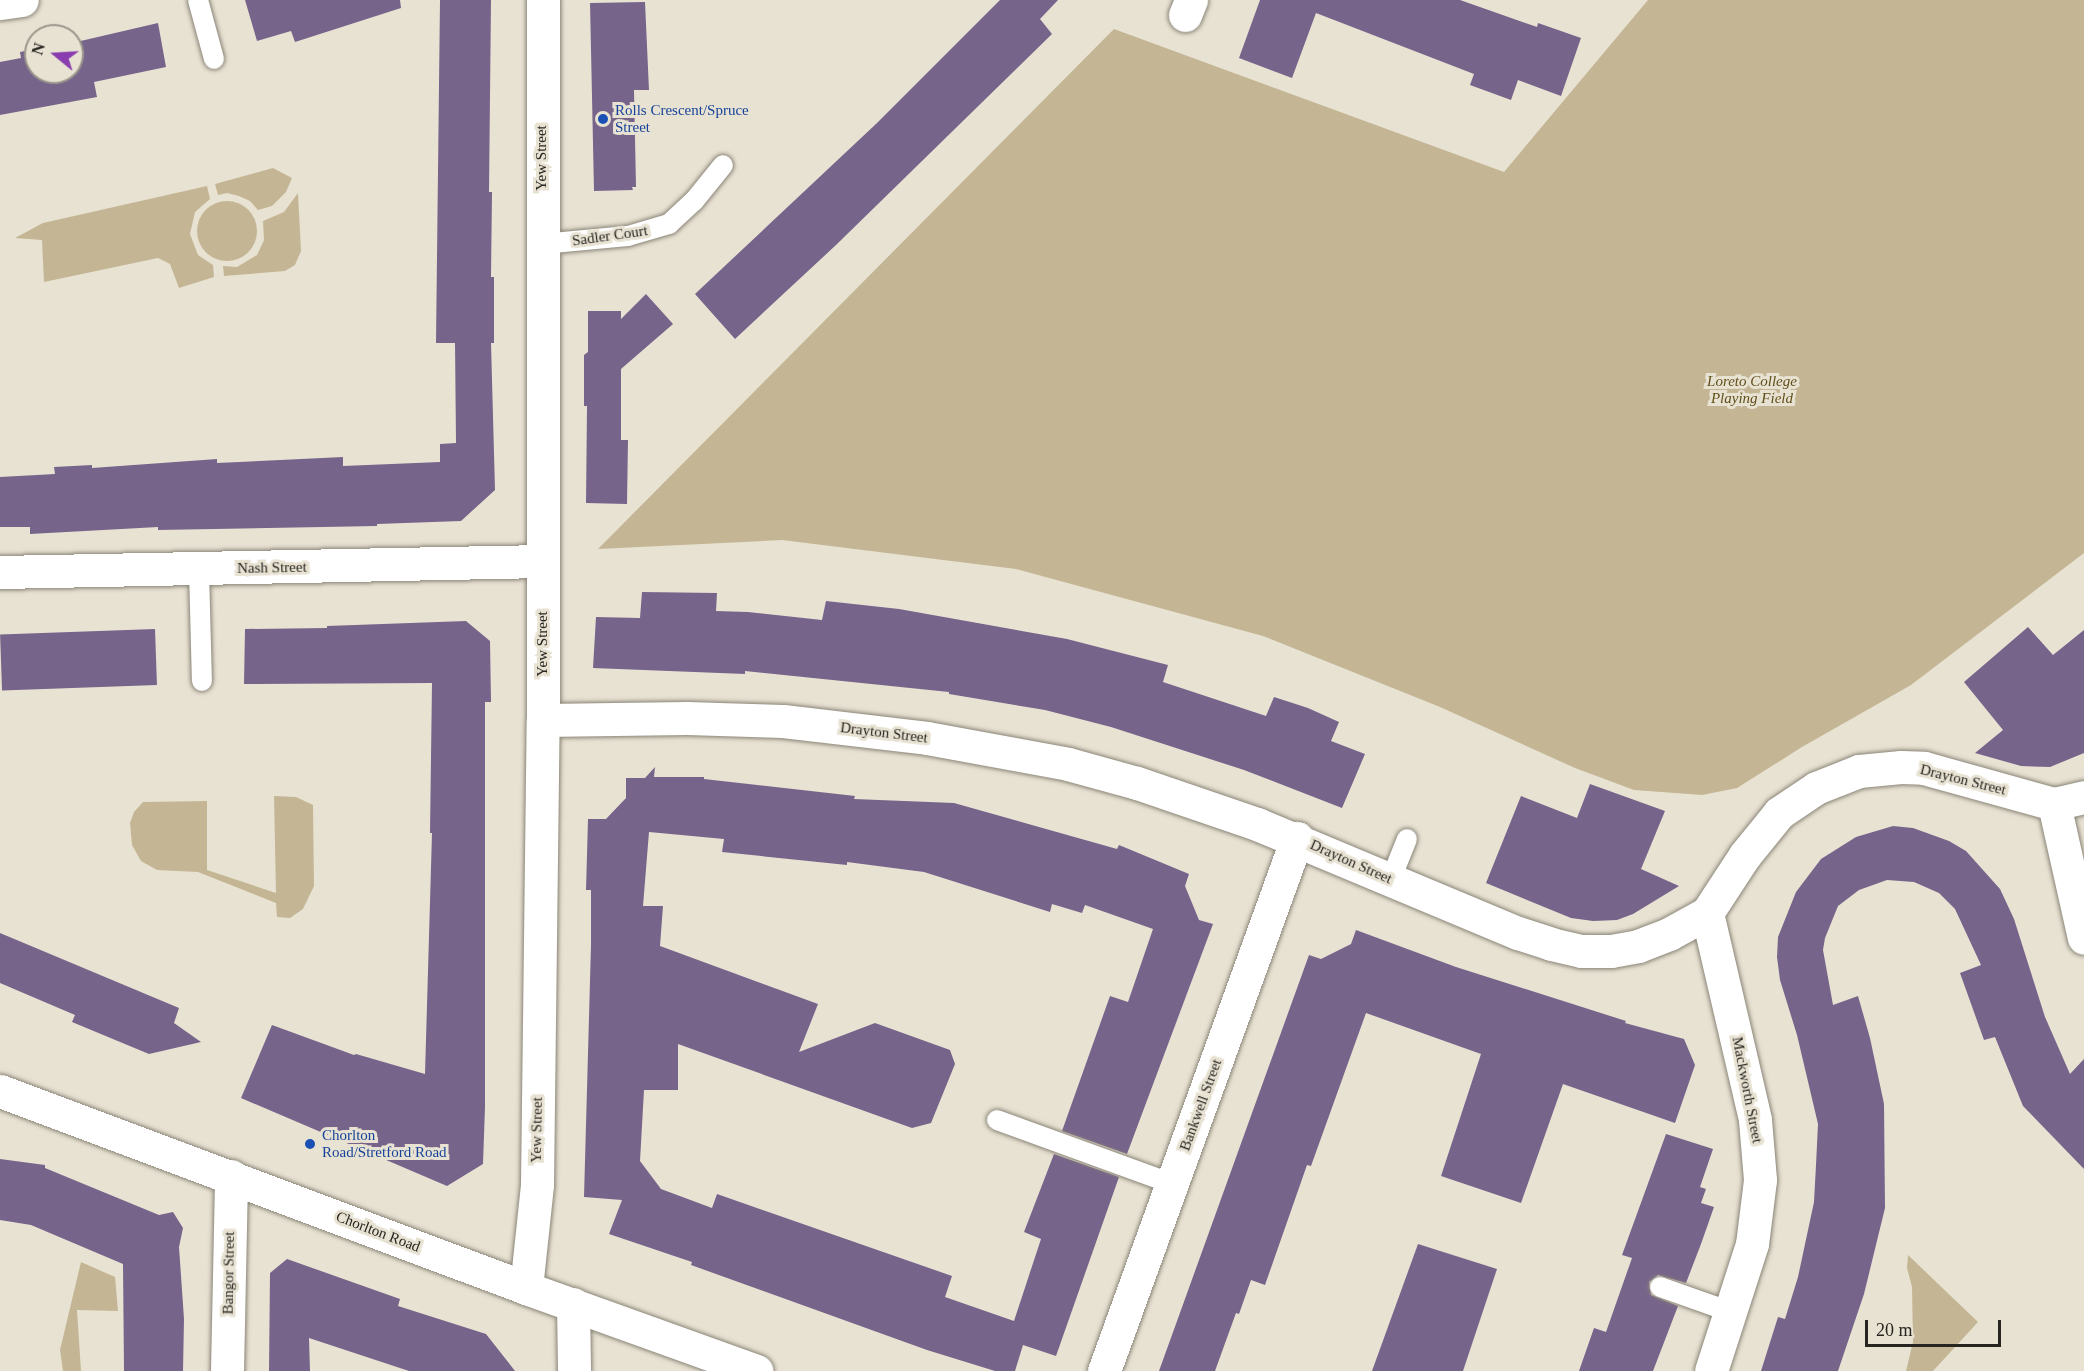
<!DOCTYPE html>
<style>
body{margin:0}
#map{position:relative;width:2084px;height:1371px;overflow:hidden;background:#e8e2d3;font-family:"Times New Roman",serif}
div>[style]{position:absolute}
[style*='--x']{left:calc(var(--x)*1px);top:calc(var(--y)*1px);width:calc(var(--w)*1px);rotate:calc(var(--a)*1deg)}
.green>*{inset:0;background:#c4b694}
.round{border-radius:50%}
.building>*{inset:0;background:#77648b;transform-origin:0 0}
.roads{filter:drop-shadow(0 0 2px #8a8577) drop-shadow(0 0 2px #8a8577)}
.service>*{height:20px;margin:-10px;padding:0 10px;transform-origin:10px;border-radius:10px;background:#fff}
.minor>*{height:33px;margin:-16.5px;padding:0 16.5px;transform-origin:16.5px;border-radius:16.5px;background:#fff}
.secondary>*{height:33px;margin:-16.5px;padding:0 16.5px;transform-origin:16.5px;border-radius:16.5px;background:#fff}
.dots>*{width:16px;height:16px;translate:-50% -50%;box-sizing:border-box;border:3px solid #e8e2d3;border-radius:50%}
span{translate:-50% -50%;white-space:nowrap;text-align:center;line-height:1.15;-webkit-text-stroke:6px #e8e2d3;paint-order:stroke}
.transit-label{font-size:15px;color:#164399}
.left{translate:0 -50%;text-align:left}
.street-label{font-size:15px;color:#27251f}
.park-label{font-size:15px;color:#614e18;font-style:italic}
.north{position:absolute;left:24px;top:24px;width:60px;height:60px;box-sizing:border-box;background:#e8e2d3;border:2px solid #9b968b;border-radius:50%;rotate:288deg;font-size:16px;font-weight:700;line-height:24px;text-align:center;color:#27251f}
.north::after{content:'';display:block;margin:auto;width:21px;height:27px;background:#893dae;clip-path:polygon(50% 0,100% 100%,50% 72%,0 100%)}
.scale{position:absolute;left:1865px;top:1320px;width:136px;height:27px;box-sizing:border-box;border:3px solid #27251f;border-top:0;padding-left:8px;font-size:18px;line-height:21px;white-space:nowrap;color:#27251f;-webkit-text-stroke:4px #e8e2d3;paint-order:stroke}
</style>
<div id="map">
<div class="green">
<div style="clip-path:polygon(1648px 0,2084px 0,2084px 553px,1911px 685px,1802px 747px,1737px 788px,1702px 795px,1634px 790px,1575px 768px,1440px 707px,1263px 636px,1016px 569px,782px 540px,598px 549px,1114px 29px,1504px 172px)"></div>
<div style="clip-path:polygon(273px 168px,292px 178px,286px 192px,272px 206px,258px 210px,250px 201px,239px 196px,227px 193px,218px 195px,215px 184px)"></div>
<div style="clip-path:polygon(207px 186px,210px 199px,195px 212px,190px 234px,198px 255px,213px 265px,214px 277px,179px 288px,170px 264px,158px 258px,44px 282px,42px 240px,15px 238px,43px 223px)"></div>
<div style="clip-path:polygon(298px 193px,301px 251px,295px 265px,285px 271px,224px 276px,223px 266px,237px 267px,257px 255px,264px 240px,263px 221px,284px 212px)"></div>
<div class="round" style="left:197px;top:201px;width:60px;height:60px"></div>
<div style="clip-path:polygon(274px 796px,296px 797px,313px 805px,314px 886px,303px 909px,290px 918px,277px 917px,276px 903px,198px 872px,157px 870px,141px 861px,132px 845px,130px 823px,134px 812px,143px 802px,207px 801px,207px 870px,276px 893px)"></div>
<div style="clip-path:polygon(1908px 1255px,1978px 1322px,1933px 1371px,1906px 1371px,1913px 1342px,1912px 1287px,1907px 1268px)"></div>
<div style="clip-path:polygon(81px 1262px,115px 1277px,118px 1311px,77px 1310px,81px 1371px,63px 1371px,60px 1350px)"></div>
</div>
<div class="building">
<div style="clip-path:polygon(245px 0,400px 0,401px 8px,295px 42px,291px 31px,257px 41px)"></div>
<div style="clip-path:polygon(440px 0,491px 0,489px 192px,492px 192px,491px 277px,494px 277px,494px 343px,491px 343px,495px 490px,461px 521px,377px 524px,377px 526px,158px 530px,158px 527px,30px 534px,30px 527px,0 527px,0 477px,55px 474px,54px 467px,92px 465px,92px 468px,217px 459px,217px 463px,343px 457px,343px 466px,440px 462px,440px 444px,456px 443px,455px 343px,436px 343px)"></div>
<div style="clip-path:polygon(1000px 0,1058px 0,1040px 19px,1052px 34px,836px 245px,735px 339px,695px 294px,877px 123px)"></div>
<div style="clip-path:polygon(1260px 0,1460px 0,1537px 27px,1538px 23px,1581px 38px,1561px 96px,1518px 80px,1511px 100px,1470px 85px,1474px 74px,1316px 13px,1292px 78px,1239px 58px)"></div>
<div style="clip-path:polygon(645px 2px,649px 90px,634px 90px,636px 187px,632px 187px,633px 190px,594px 191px,590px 3px)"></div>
<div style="clip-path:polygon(158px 23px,166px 67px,94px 82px,97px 97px,0 115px,0 62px,21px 58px,20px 52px,36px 49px,36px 72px,72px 72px,72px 43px)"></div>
<div style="clip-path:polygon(646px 294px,673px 324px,621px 369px,621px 440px,628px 440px,627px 504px,586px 503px,587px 406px,584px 406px,584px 355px,588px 352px,588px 311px,621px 311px,621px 319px)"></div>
<div style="clip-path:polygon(642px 592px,717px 593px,716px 611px,748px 612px,822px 620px,826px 601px,899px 609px,1067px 639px,1168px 665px,1163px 682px,1266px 716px,1274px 697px,1308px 708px,1339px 722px,1331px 741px,1365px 754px,1342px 808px,1244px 770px,1111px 727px,1045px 710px,949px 694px,949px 692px,745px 671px,745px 674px,593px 668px,596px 617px,640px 618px)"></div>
<div style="clip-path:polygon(466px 621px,490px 641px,491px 702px,485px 702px,485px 1107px,483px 1164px,447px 1186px,241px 1098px,272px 1025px,354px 1055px,356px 1054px,425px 1074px,432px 833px,430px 833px,432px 683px,244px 684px,245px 629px,327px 628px,327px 626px)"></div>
<div style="clip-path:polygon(2028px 627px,2053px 655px,2084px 630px,2084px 753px,2050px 767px,2021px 766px,1975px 753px,2003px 730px,1964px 682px)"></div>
<div style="left:155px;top:629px;width:56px;height:155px;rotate:88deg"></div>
<div style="clip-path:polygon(655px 767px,654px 777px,704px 777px,704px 779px,855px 796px,854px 799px,954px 803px,1117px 849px,1119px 845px,1189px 874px,1185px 886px,1199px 920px,1213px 924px,1127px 1154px,1062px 1131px,1110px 996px,1128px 1002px,1153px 929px,1085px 905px,1082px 913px,1052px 904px,1050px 912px,924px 872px,847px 862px,847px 865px,722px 852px,724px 839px,649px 832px,643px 906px,663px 906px,660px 946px,818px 1004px,799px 1052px,875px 1023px,950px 1050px,955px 1064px,931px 1123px,912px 1128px,678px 1044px,678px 1090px,644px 1090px,640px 1161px,661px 1189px,712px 1208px,717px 1194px,952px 1276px,945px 1297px,1014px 1321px,1041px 1239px,1024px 1232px,1054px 1154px,1119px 1177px,1056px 1356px,1023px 1345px,1015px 1371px,995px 1371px,927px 1350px,691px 1265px,692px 1262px,609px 1234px,622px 1200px,584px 1197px,591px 945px,591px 890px,586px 890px,588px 819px,606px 819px,626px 798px,626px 778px,645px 778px)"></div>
<div style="clip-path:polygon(1590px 784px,1665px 811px,1641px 869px,1679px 886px,1633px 914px,1617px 920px,1593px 921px,1571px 918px,1486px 883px,1521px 796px,1577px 818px)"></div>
<div style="clip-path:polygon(1893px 826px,1913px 828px,1949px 841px,1966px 851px,2000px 889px,2014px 919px,2045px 1017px,2070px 1074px,2084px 1059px,2084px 1169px,2023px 1106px,1995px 1037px,1984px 1040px,1960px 973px,1981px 965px,1955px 909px,1939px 893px,1914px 882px,1887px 880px,1859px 890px,1838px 906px,1825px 938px,1823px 950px,1833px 1005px,1858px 996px,1870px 1038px,1884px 1104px,1885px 1208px,1864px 1294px,1838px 1371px,1761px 1371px,1778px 1317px,1785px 1319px,1798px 1277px,1814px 1202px,1816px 1165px,1818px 1124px,1797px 1035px,1780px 980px,1777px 957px,1778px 937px,1796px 892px,1821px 859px,1856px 837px)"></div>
<div style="clip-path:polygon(1356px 930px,1456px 967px,1626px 1021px,1625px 1023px,1684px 1039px,1695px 1065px,1675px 1123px,1563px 1084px,1521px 1203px,1441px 1176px,1481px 1054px,1366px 1013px,1311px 1166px,1307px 1165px,1265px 1285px,1251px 1280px,1239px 1314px,1236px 1313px,1215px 1371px,1159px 1371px,1309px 955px,1321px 959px,1351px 944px)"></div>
<div style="clip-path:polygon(0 933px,179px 1008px,174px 1023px,201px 1042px,149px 1054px,72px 1022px,75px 1015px,0 983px)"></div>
<div style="clip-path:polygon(1666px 1134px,1713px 1149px,1700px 1187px,1706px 1189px,1701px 1203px,1714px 1207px,1701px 1244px,1686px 1283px,1658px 1275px,1649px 1282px,1651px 1295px,1678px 1306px,1653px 1371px,1579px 1371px,1594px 1328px,1606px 1332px,1632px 1258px,1622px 1255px)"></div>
<div style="clip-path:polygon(0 1159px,45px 1165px,45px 1168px,159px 1215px,173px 1212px,183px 1228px,179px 1247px,184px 1319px,183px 1371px,124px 1371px,123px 1264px,31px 1225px,0 1220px)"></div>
<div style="clip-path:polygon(1418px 1244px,1497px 1269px,1463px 1371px,1372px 1371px)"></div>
<div style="clip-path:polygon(287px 1259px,400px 1299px,398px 1306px,486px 1334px,515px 1371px,409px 1371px,309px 1338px,310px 1371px,269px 1371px,270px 1273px)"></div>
</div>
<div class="roads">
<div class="service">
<div style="--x:198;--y:0;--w:61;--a:74.8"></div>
<div style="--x:542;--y:244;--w:86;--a:-5.3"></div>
<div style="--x:628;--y:236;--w:43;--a:-16.3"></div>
<div style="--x:669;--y:224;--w:34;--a:-43"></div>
<div style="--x:694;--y:201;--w:46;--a:-51.1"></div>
<div style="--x:199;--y:570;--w:111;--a:88.5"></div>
<div style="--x:1391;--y:879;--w:43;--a:-68.2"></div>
<div style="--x:997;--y:1120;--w:187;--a:20"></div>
<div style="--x:1660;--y:1287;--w:75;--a:19.4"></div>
</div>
<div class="minor">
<div style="--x:0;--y:3;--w:22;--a:-8"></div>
<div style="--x:1185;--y:15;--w:16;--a:-68"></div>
<div style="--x:0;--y:572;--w:543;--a:-1.16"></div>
<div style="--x:543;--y:720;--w:144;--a:-0.8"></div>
<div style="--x:687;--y:718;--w:96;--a:1.8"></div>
<div style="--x:783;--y:721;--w:145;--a:6.7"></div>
<div style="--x:927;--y:738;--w:143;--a:10.4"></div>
<div style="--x:1068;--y:764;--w:72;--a:15.4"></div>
<div style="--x:1137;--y:783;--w:127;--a:18.9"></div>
<div style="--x:1257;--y:824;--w:283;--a:22.7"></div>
<div style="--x:1518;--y:933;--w:35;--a:18"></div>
<div style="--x:1551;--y:944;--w:31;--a:13"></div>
<div style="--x:1581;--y:951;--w:30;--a:0"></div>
<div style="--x:1611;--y:951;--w:27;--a:-10"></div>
<div style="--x:1638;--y:946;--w:33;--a:-21"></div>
<div style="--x:1669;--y:934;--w:43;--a:-28.9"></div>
<div style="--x:1707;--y:913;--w:69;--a:-56.8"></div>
<div style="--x:1745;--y:855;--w:54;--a:-51"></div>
<div style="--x:1779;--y:813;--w:45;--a:-34"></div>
<div style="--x:1816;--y:788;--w:46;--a:-21.6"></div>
<div style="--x:1859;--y:771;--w:42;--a:-5.4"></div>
<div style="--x:1901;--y:767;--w:23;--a:2"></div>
<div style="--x:1924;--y:768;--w:135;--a:15.5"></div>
<div style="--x:2054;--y:804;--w:31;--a:-13"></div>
<div style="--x:2054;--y:804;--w:137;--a:77.4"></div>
<div style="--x:1707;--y:913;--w:212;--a:76.9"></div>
<div style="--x:1755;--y:1120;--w:60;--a:85.2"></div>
<div style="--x:1760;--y:1180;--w:64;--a:97.1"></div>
<div style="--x:1752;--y:1244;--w:133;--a:107.9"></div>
<div style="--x:526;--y:1288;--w:104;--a:-83.9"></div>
<div style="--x:537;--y:1185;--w:465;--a:-89.3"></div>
<div style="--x:543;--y:720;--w:720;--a:-90"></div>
<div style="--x:573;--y:1304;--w:67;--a:89.1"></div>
<div style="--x:227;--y:1371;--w:195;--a:-88.8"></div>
<div style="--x:1104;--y:1371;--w:567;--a:-70.09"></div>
</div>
<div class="secondary">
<div style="--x:0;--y:1091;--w:562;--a:20.53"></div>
<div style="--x:526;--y:1288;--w:245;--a:19.8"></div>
</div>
</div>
<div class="dots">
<div style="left:603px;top:119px;background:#1a4fb4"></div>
<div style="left:310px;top:1144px;background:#1a4fb4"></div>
</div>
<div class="transit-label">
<span class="left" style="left:615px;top:119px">Rolls Crescent/Spruce<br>Street</span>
<span class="left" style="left:322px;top:1144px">Chorlton<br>Road/Stretford Road</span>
</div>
<div class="street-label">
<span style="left:542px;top:158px;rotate:-90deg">Yew Street</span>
<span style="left:610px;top:236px;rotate:-8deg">Sadler Court</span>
<span style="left:272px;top:568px;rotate:-1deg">Nash Street</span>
<span style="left:543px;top:644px;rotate:-90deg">Yew Street</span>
<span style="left:884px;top:733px;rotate:7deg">Drayton Street</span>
<span style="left:1963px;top:780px;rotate:14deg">Drayton Street</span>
<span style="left:1351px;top:862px;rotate:24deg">Drayton Street</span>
<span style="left:1747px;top:1090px;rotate:79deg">Mackworth Street</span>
<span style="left:1201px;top:1105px;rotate:-70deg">Bankwell Street</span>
<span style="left:537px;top:1130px;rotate:-89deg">Yew Street</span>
<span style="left:378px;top:1232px;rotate:21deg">Chorlton Road</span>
<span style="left:229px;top:1273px;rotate:-89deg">Bangor Street</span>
</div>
<div class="park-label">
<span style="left:1752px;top:390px">Loreto College<br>Playing Field</span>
</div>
<div class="north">N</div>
<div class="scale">20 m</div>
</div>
